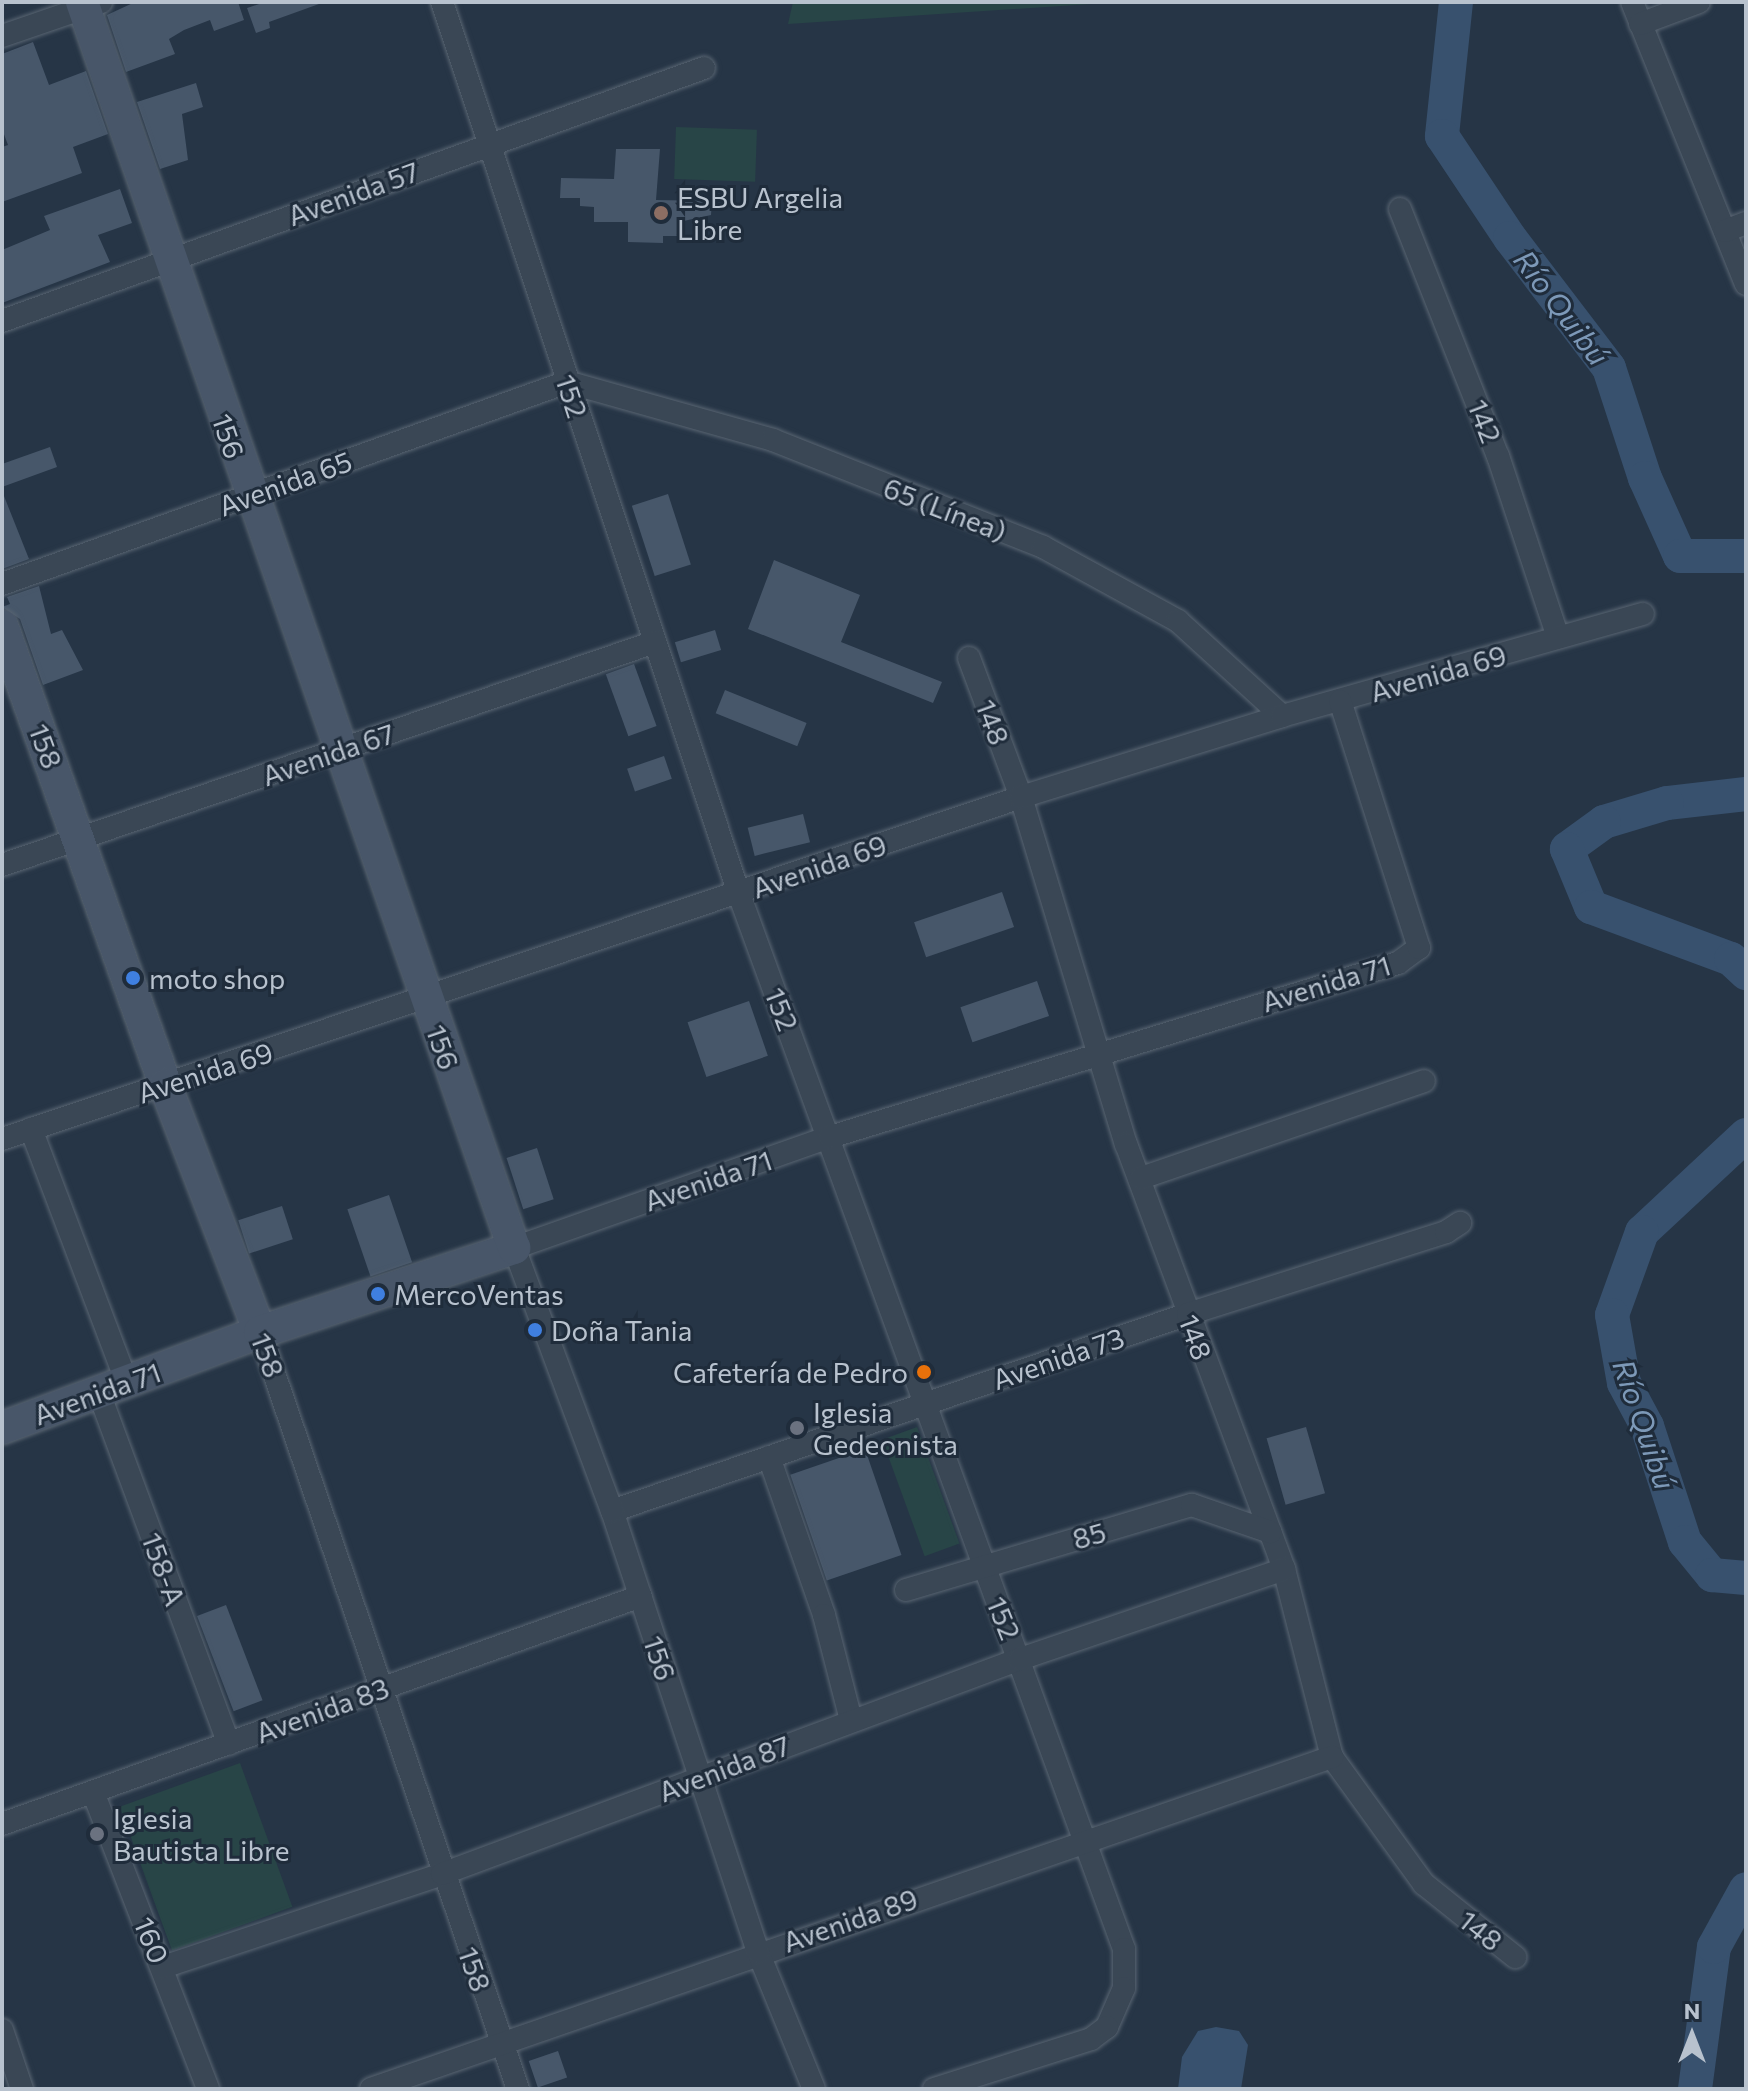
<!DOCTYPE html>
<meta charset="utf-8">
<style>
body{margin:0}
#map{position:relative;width:1748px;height:2091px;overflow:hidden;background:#263546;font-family:Commissioner,sans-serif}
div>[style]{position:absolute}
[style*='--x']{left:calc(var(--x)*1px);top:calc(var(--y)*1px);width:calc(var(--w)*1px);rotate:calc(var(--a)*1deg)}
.green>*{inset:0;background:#284547;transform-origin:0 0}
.water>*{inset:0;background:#38516e}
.river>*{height:34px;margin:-17px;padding:0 17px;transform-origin:17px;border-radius:17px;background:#38516e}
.building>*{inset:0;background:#47576a;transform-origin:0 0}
.roads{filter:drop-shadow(0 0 2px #596572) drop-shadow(0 0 2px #596572)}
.street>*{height:22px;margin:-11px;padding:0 11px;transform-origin:11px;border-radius:11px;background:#3a4755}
.secondary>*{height:32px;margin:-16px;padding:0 16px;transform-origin:16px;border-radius:16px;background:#485669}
.dots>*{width:22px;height:22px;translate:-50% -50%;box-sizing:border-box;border:4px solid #1f2c3b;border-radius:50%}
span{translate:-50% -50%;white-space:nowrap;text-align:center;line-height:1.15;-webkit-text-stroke:6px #1f2c3b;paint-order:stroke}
.street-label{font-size:28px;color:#b8c2ce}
.poi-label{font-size:28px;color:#b8c2ce}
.left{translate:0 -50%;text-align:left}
.right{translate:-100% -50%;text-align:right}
.water-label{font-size:30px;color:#7d99b8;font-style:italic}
.frame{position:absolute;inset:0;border:4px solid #b8c2ce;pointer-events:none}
.north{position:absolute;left:1652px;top:1995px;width:80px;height:80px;-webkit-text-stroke:6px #1f2c3b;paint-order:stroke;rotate:0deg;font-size:22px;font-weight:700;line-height:32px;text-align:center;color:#b8c2ce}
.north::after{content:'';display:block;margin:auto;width:28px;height:36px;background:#b8c2ce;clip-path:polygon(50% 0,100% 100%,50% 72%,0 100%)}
</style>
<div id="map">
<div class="green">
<div style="clip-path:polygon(793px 2px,1122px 2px,788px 24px)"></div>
<div style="left:676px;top:127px;width:81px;height:52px;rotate:2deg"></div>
<div style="left:917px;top:1427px;width:124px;height:37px;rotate:70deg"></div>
<div style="left:240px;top:1763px;width:153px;height:128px;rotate:70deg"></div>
</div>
<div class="water">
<div style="clip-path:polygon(1216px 2027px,1239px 2031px,1248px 2045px,1241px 2089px,1178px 2089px,1182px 2057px,1198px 2031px)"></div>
</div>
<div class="river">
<div style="--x:1456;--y:2;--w:135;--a:96"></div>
<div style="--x:1442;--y:136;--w:123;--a:56.3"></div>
<div style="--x:1510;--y:238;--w:163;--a:52.7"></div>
<div style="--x:1609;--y:368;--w:116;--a:71.9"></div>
<div style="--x:1645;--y:478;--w:85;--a:65.8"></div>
<div style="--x:1680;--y:556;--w:66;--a:0"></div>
<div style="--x:1746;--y:794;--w:80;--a:173.5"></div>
<div style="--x:1667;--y:803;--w:66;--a:163.2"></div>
<div style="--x:1604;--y:822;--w:46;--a:143.9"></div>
<div style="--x:1567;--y:849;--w:63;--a:67.5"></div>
<div style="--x:1591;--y:907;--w:149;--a:20.4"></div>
<div style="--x:1731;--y:959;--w:21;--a:43"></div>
<div style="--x:1746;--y:1135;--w:142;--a:137"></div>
<div style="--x:1642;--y:1232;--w:88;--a:109.9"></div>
<div style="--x:1612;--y:1315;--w:69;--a:80"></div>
<div style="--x:1624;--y:1383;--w:49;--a:61.9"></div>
<div style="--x:1647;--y:1426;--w:122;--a:71.9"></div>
<div style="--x:1685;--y:1542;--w:43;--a:50.7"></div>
<div style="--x:1712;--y:1575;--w:34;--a:5"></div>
<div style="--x:1695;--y:2089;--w:143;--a:-82.4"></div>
<div style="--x:1714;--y:1947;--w:66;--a:-61.1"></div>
</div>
<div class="building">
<div style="clip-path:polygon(135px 2px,238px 2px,244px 20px,214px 31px,210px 20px,184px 30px,169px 39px,175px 54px,126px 72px,107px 15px)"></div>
<div style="clip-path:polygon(265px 2px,319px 2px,319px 4px,269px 22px,270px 28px,256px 33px,247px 8px)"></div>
<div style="clip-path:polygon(33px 42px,49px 85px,86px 71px,108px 134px,73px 147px,82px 173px,2px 202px,2px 147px,8px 145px,2px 129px,2px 54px)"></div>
<div style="clip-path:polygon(196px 83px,203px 107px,182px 114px,188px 160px,160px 169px,137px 102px)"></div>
<div style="clip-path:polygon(616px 149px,660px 149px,656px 200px,712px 201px,711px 215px,679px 222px,679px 236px,663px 236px,663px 243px,628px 242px,628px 222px,594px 222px,594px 207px,580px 206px,580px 198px,560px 198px,561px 178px,614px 179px)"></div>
<div style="clip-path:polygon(120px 189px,132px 223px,98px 235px,110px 262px,2px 303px,2px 250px,50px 230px,44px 216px)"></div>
<div style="clip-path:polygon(50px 447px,57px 467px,2px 487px,2px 464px)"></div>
<div style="clip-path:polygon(2px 491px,29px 559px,2px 569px)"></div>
<div style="left:668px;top:494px;width:74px;height:38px;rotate:72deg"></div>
<div style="clip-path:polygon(774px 560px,860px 595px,841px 642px,942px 682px,933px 703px,748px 629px)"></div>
<div style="clip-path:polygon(39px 586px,51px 634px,62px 630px,83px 670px,43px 685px,20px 619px,2px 607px,10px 604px,7px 597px)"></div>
<div style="left:715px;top:630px;width:21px;height:42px;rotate:73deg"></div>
<div style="left:634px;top:664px;width:66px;height:30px;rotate:70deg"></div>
<div style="left:725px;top:690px;width:88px;height:25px;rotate:22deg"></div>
<div style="left:664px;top:756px;width:24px;height:39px;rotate:71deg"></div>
<div style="left:803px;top:814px;width:29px;height:57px;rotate:76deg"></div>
<div style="left:1002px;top:892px;width:37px;height:93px;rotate:71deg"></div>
<div style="left:1037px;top:981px;width:37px;height:81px;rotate:71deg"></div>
<div style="left:749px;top:1001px;width:58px;height:65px;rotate:71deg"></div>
<div style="left:537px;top:1148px;width:54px;height:32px;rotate:72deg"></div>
<div style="left:389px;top:1195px;width:71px;height:44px;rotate:71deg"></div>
<div style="left:282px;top:1206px;width:35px;height:46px;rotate:72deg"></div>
<div style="left:1306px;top:1427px;width:69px;height:41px;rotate:74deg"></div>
<div style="left:865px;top:1449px;width:112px;height:79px;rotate:71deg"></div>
<div style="left:226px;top:1605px;width:102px;height:31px;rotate:69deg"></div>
<div style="left:558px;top:2051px;width:28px;height:31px;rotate:71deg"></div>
</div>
<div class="roads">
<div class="street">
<div style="--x:442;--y:2;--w:940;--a:71.58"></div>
<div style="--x:739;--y:894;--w:1123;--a:69.95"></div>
<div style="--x:1124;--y:1949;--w:39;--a:90"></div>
<div style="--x:1124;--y:1988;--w:43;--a:113.6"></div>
<div style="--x:1107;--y:2027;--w:20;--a:143"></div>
<div style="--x:1091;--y:2039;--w:165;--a:162.3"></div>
<div style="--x:1632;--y:2;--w:304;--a:68"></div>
<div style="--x:1640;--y:24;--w:63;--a:-20.4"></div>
<div style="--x:2;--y:36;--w:105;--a:-19"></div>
<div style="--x:1400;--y:209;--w:266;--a:68.4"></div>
<div style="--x:1498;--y:456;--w:191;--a:71.7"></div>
<div style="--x:1725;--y:231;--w:22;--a:-21"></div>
<div style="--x:2;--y:321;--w:746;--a:-19.82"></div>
<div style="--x:2;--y:584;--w:600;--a:-19.67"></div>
<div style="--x:567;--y:382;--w:214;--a:15.7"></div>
<div style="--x:773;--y:440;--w:290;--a:21.6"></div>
<div style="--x:1043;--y:547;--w:154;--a:28.7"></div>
<div style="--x:1178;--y:621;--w:141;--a:42.4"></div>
<div style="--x:969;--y:658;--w:148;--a:69.5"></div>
<div style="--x:1021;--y:797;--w:363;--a:73.2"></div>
<div style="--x:1126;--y:1144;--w:453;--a:69.6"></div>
<div style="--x:1284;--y:1569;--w:194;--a:75.7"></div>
<div style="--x:1332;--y:1757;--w:157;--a:54.1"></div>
<div style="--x:1424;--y:1884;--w:117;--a:38.7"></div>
<div style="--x:2;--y:865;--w:690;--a:-18.86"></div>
<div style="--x:31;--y:1129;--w:272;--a:69.3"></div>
<div style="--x:2;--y:1139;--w:1075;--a:-18.55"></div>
<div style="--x:1021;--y:797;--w:273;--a:-17.2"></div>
<div style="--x:1282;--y:716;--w:375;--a:-15.8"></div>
<div style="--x:1141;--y:1178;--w:299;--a:-18.9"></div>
<div style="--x:260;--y:1332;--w:800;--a:71.18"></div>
<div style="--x:99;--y:1393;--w:374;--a:69.7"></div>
<div style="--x:769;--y:1457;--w:167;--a:70.8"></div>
<div style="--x:824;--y:1615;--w:108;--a:75.6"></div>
<div style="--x:612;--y:1511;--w:609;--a:-18.88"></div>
<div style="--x:1188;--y:1314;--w:271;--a:-17.6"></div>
<div style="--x:1446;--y:1232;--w:17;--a:-33"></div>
<div style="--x:906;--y:1590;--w:298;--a:-16.6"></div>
<div style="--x:1192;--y:1505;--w:83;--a:19.1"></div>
<div style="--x:93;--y:1792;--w:318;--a:68.8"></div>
<div style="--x:2;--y:1824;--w:678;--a:-19.64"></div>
<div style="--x:163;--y:1967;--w:294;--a:-18.4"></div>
<div style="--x:442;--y:1874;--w:617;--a:-20.4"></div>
<div style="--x:1020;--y:1659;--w:279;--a:-18.8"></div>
<div style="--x:2;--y:2030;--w:62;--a:71.3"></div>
<div style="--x:371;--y:2089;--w:1017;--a:-19.06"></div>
<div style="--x:814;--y:2089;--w:148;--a:-112.2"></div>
<div style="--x:758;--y:1952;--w:465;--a:-108.3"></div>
<div style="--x:612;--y:1511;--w:281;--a:-110.4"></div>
<div style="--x:514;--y:1248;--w:335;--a:-19.4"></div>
<div style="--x:830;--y:1137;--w:594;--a:-17.03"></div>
<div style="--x:1398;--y:963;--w:26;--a:-36"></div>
<div style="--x:1419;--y:948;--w:259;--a:-107.7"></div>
</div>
<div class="secondary">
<div style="--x:2;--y:626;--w:487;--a:70.4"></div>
<div style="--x:165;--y:1085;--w:265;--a:69"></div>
<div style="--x:2;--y:1428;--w:275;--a:-20.4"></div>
<div style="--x:260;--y:1332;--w:268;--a:-18.3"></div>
<div style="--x:514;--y:1248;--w:1319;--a:-109.12"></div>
</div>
</div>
<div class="dots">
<div style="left:661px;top:213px;background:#8d6e63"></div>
<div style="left:133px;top:978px;background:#3f7fe0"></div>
<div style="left:378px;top:1294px;background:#3f7fe0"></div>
<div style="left:535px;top:1330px;background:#3f7fe0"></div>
<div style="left:924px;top:1372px;background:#e8710a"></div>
<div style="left:797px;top:1428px;background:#6b7280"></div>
<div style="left:97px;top:1834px;background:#6b7280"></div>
</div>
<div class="street-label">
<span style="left:353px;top:193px;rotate:-20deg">Avenida 57</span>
<span style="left:572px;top:396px;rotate:72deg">152</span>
<span style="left:1485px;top:421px;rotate:69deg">142</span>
<span style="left:229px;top:436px;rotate:71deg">156</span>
<span style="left:285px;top:483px;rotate:-20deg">Avenida 65</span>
<span style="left:945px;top:509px;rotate:21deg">65 (Línea)</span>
<span style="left:1438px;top:673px;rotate:-16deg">Avenida 69</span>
<span style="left:993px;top:722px;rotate:70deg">148</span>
<span style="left:46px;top:746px;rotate:70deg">158</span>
<span style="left:328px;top:754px;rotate:-19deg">Avenida 67</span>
<span style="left:819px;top:866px;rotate:-19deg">Avenida 69</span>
<span style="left:1326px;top:983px;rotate:-17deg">Avenida 71</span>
<span style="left:782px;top:1009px;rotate:69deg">152</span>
<span style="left:443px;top:1047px;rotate:71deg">156</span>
<span style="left:205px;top:1072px;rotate:-18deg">Avenida 69</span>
<span style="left:708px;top:1180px;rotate:-19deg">Avenida 71</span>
<span style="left:1196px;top:1337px;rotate:70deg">148</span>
<span style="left:268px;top:1355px;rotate:70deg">158</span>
<span style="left:1058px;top:1358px;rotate:-19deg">Avenida 73</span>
<span style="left:97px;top:1393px;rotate:-20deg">Avenida 71</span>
<span style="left:1089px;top:1535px;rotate:-16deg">85</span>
<span style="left:164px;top:1569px;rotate:70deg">158-A</span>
<span style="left:1004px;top:1618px;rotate:68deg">152</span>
<span style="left:660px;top:1658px;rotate:72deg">156</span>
<span style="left:322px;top:1710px;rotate:-20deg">Avenida 83</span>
<span style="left:724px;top:1768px;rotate:-21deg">Avenida 87</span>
<span style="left:850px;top:1920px;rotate:-19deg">Avenida 89</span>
<span style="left:1481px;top:1930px;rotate:39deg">148</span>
<span style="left:152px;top:1940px;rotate:68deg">160</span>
<span style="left:475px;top:1969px;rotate:71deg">158</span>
</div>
<div class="poi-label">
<span class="left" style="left:677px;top:213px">ESBU Argelia<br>Libre</span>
<span class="left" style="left:149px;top:978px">moto shop</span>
<span class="left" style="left:394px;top:1294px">MercoVentas</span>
<span class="left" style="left:551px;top:1330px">Doña Tania</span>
<span class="right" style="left:908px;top:1372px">Cafetería de Pedro</span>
<span class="left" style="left:813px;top:1428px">Iglesia<br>Gedeonista</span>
<span class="left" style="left:113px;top:1834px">Iglesia<br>Bautista Libre</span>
</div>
<div class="water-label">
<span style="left:1562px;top:307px;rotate:53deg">Río Quibú</span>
<span style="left:1645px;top:1424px;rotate:71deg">Río Quibú</span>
</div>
<div class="frame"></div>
<div class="north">N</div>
</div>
